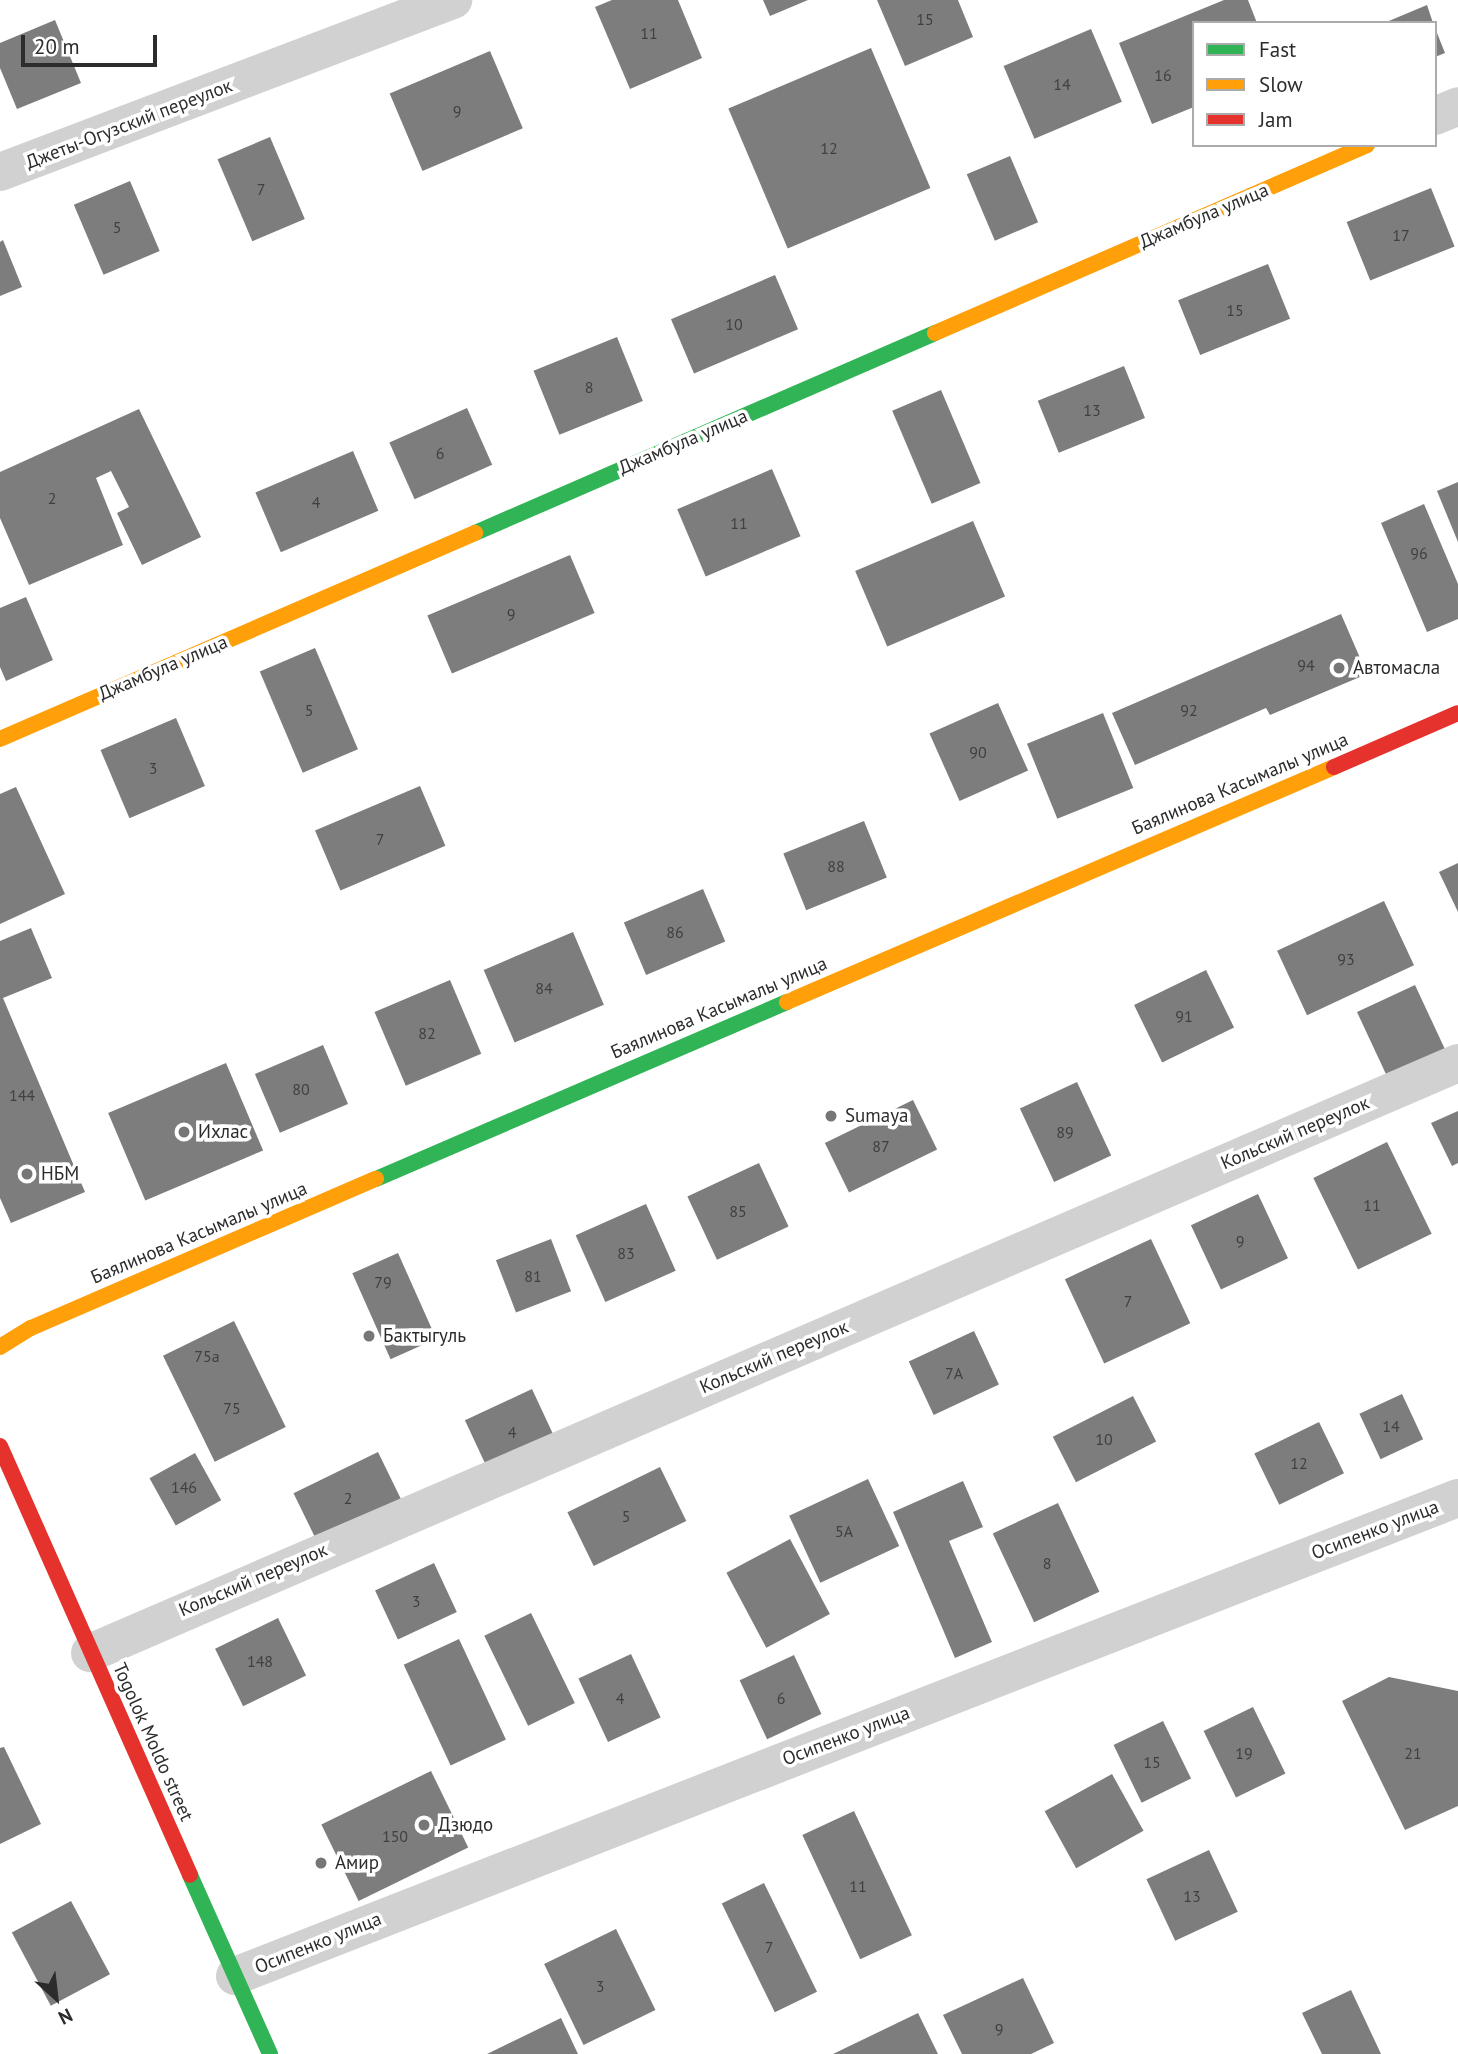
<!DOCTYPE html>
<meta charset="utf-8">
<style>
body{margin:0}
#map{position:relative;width:1458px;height:2054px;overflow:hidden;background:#fff;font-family:"PT Sans",sans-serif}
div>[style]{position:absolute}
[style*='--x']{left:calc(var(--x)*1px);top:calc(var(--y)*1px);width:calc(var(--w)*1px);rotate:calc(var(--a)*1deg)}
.building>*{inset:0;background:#7d7d7d;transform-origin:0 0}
.street>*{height:38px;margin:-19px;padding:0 19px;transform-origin:19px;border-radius:19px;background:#d1d1d1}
.fast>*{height:16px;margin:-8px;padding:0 8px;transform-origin:8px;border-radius:8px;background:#30b455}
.slow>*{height:16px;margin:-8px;padding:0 8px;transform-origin:8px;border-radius:8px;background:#ff9f0a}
.jam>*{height:16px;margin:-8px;padding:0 8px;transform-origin:8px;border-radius:8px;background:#e5322d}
.dots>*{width:19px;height:19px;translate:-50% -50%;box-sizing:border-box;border:4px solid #fff;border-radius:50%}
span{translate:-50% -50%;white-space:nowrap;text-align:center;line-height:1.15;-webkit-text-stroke:7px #fff;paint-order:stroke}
.number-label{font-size:16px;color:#404040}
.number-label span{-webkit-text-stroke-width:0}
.street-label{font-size:19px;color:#2c2c2c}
.poi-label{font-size:19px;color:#2c2c2c}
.left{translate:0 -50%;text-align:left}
.legend{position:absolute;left:1192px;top:21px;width:245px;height:126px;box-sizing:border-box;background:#fff;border:2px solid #ababab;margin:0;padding:9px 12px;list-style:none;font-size:21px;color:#2c2c2c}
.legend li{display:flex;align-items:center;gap:14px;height:35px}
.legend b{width:35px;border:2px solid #ababab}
.north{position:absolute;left:21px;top:1963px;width:70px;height:70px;-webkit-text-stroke:5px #fff;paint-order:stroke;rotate:153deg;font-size:19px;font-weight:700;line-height:28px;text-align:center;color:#2c2c2c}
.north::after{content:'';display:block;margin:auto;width:24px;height:32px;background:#2c2c2c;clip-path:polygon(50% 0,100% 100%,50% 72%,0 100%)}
.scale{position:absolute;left:21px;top:35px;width:136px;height:32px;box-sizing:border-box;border:4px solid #2c2c2c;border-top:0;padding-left:9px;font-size:21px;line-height:24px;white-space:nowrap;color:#2c2c2c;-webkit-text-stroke:5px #fff;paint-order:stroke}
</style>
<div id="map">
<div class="building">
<div style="clip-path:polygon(612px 0,678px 0,702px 58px,630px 89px,595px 7px)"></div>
<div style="clip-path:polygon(763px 0,808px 0,770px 16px)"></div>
<div style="clip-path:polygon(877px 0,958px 0,973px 37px,905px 66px)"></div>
<div style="clip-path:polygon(1224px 0,1248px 0,1257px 23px,1194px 23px,1194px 107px,1152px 124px,1119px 43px)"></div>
<div style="clip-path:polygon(1427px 5px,1433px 23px,1384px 23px)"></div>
<div style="clip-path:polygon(55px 20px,81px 83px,17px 109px,0 68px,0 43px)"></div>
<div style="clip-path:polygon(1435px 28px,1445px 53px,1435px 57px)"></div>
<div style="left:1091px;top:29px;width:79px;height:95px;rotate:67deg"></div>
<div style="left:871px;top:48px;width:152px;height:155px;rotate:67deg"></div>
<div style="left:490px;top:51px;width:84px;height:109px;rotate:67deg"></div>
<div style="left:270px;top:137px;width:89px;height:57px;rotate:67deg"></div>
<div style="left:1010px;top:156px;width:72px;height:47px;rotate:67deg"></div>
<div style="left:130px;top:181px;width:76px;height:61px;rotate:67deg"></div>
<div style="left:1431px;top:188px;width:63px;height:91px;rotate:68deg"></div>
<div style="clip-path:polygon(3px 240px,22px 287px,0 296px,0 242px)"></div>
<div style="left:1268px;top:264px;width:59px;height:97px;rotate:68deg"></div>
<div style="left:775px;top:275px;width:59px;height:113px;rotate:67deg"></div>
<div style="left:617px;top:337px;width:69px;height:90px;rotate:68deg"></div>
<div style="left:1124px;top:366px;width:56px;height:93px;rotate:68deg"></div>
<div style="left:941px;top:390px;width:101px;height:53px;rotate:67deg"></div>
<div style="left:467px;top:408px;width:62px;height:85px;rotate:66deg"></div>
<div style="clip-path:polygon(139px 409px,201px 537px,142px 565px,117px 513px,129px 507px,111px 471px,96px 478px,123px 545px,29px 585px,0 518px,0 472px)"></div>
<div style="left:353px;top:451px;width:65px;height:106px;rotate:67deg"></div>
<div style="left:772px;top:469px;width:73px;height:103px;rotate:67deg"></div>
<div style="clip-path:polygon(1458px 482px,1458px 542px,1437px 491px)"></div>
<div style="clip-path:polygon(1424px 504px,1458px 584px,1458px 619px,1427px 632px,1381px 523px)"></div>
<div style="left:973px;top:521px;width:82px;height:128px;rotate:67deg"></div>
<div style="left:570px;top:555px;width:63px;height:155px;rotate:67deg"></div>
<div style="clip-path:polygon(26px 597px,53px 660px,6px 681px,0 667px,0 608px)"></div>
<div style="clip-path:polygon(1341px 614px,1367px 674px,1270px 715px,1266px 708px,1135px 765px,1112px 713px)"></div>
<div style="left:315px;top:648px;width:110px;height:60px;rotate:67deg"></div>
<div style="left:998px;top:703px;width:74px;height:75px;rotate:66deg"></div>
<div style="left:1103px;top:713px;width:81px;height:82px;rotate:68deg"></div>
<div style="left:176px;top:718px;width:74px;height:82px;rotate:67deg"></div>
<div style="left:420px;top:786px;width:65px;height:114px;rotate:67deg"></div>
<div style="clip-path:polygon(16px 787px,65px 894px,0 924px,0 794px)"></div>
<div style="left:864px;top:821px;width:61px;height:87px;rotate:68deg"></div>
<div style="clip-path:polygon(1458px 863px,1458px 912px,1439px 872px)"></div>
<div style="left:703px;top:889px;width:57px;height:86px;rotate:67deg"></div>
<div style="left:1384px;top:901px;width:71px;height:118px;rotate:65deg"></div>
<div style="clip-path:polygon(31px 928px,52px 978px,3px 998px,85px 1192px,11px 1223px,0 1198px,0 941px)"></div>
<div style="left:573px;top:932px;width:79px;height:97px;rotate:67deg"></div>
<div style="left:1206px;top:970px;width:64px;height:80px;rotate:64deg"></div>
<div style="left:450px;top:980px;width:80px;height:82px;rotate:67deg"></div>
<div style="left:1415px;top:985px;width:82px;height:64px;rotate:65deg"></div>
<div style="left:323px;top:1045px;width:64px;height:74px;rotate:67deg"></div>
<div style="left:226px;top:1063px;width:95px;height:128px;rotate:67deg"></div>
<div style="left:1077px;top:1082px;width:81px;height:63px;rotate:65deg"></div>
<div style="left:913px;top:1100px;width:55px;height:98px;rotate:64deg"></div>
<div style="clip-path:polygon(1458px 1111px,1458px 1163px,1452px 1166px,1431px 1123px)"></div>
<div style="left:1387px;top:1142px;width:102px;height:82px;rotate:64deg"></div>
<div style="left:759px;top:1163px;width:70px;height:79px;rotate:65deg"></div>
<div style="left:1258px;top:1194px;width:71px;height:74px;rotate:65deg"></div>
<div style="left:646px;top:1204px;width:73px;height:77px;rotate:66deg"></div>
<div style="left:551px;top:1239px;width:56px;height:59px;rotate:69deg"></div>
<div style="left:1151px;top:1239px;width:93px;height:95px;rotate:65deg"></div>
<div style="left:398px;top:1253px;width:94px;height:50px;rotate:66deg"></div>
<div style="left:234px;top:1321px;width:118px;height:79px;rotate:64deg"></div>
<div style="left:974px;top:1331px;width:59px;height:72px;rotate:65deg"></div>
<div style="left:532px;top:1389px;width:61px;height:74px;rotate:65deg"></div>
<div style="left:1402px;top:1394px;width:50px;height:47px;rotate:65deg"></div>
<div style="left:1133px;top:1396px;width:51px;height:90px;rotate:63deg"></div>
<div style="left:1319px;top:1422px;width:57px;height:72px;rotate:64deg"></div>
<div style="left:378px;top:1452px;width:57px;height:94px;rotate:64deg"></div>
<div style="left:195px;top:1453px;width:54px;height:52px;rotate:61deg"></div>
<div style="left:660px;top:1467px;width:60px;height:103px;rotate:64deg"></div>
<div style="left:868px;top:1479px;width:74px;height:87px;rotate:65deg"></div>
<div style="clip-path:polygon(963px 1481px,983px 1527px,949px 1541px,992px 1642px,955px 1658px,893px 1512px)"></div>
<div style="left:1058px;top:1503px;width:98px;height:72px;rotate:65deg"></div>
<div style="left:790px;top:1539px;width:85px;height:72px;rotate:62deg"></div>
<div style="left:434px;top:1563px;width:54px;height:65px;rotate:65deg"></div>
<div style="left:531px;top:1613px;width:100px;height:52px;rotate:64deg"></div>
<div style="left:278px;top:1618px;width:64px;height:70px;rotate:64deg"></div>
<div style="left:459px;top:1639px;width:111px;height:61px;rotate:65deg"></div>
<div style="left:631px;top:1654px;width:70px;height:58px;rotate:65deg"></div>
<div style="left:794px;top:1655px;width:65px;height:60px;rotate:65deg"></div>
<div style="clip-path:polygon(1389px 1677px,1458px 1691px,1458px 1806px,1405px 1830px,1342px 1701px)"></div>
<div style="left:1253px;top:1707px;width:74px;height:55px;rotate:64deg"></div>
<div style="left:1163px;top:1721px;width:64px;height:55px;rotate:64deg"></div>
<div style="clip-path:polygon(4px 1747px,41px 1824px,0 1844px,0 1748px)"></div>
<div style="left:431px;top:1771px;width:85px;height:122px;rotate:64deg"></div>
<div style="left:1112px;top:1774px;width:65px;height:77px;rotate:61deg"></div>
<div style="left:854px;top:1811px;width:137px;height:57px;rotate:65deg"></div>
<div style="left:1209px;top:1850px;width:68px;height:69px;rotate:65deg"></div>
<div style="left:764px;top:1883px;width:121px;height:47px;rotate:64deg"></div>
<div style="left:71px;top:1901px;width:83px;height:67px;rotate:62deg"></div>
<div style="left:616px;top:1929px;width:90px;height:80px;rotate:64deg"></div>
<div style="clip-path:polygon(1023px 1978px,1054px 2043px,1031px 2054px,962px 2054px,943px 2015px)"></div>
<div style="clip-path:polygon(1351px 1990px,1381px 2054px,1322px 2054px,1302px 2013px)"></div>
<div style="clip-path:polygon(918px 2013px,938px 2054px,833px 2054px)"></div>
<div style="clip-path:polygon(561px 2018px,578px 2054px,487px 2054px)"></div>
</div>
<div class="street">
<div style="--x:1435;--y:116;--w:25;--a:-23"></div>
<div style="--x:0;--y:172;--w:485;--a:-20.8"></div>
<div style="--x:90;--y:1653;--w:1490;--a:-23.33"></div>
<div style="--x:235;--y:1976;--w:1313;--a:-21.35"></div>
</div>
<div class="fast">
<div style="--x:475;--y:533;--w:502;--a:-23.5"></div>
<div style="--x:376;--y:1179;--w:447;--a:-23.3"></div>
<div style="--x:190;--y:1875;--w:196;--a:65.9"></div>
</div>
<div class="slow">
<div style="--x:935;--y:333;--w:471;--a:-23.5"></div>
<div style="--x:0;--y:739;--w:518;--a:-23.45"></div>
<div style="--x:787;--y:1002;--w:595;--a:-23.25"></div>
<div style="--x:0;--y:1347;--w:36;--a:-32"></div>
<div style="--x:31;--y:1328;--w:376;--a:-23.4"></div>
</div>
<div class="jam">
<div style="--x:1334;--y:767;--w:135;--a:-23.5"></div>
<div style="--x:0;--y:1446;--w:469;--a:66.1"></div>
</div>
<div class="dots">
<div style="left:1339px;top:668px;background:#767676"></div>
<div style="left:831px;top:1116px;background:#767676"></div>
<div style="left:184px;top:1132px;background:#767676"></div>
<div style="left:27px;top:1174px;background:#767676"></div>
<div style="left:369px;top:1336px;background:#767676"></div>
<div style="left:424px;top:1825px;background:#767676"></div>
<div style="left:321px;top:1863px;background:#767676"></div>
</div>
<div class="number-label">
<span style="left:925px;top:19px">15</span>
<span style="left:649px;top:33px">11</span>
<span style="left:1163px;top:75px">16</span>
<span style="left:1062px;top:84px">14</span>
<span style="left:457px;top:111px">9</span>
<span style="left:829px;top:148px">12</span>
<span style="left:261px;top:189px">7</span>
<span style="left:117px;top:227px">5</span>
<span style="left:1401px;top:235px">17</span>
<span style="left:1235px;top:310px">15</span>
<span style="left:734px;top:324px">10</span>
<span style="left:589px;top:387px">8</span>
<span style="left:1092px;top:410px">13</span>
<span style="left:440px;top:453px">6</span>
<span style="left:52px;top:498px">2</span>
<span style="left:316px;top:502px">4</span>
<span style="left:739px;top:523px">11</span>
<span style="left:1419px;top:553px">96</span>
<span style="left:511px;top:614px">9</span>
<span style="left:1306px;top:665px">94</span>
<span style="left:309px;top:710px">5</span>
<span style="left:1189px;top:710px">92</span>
<span style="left:978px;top:752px">90</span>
<span style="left:153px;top:768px">3</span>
<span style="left:380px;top:839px">7</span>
<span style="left:836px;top:866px">88</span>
<span style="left:675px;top:932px">86</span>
<span style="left:1346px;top:959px">93</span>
<span style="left:544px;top:988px">84</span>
<span style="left:1184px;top:1016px">91</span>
<span style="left:427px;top:1033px">82</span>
<span style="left:301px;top:1089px">80</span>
<span style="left:22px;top:1095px">144</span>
<span style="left:1065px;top:1132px">89</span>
<span style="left:881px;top:1146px">87</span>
<span style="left:1372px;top:1205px">11</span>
<span style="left:738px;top:1211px">85</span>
<span style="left:1240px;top:1241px">9</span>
<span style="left:626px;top:1253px">83</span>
<span style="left:533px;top:1276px">81</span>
<span style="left:383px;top:1282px">79</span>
<span style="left:1128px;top:1301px">7</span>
<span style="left:207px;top:1356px">75а</span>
<span style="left:954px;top:1373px">7А</span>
<span style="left:232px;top:1408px">75</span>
<span style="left:1391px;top:1426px">14</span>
<span style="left:512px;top:1432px">4</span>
<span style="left:1104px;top:1439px">10</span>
<span style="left:1299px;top:1463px">12</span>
<span style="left:184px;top:1487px">146</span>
<span style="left:348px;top:1498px">2</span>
<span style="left:626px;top:1516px">5</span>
<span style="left:844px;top:1531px">5А</span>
<span style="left:1047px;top:1563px">8</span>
<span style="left:416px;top:1601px">3</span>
<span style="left:260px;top:1661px">148</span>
<span style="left:620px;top:1698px">4</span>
<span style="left:781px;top:1698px">6</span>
<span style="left:1244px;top:1753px">19</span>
<span style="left:1413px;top:1753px">21</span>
<span style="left:1152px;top:1762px">15</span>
<span style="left:395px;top:1836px">150</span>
<span style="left:858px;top:1886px">11</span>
<span style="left:1192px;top:1896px">13</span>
<span style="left:769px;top:1947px">7</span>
<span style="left:600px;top:1986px">3</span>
<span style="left:999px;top:2029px">9</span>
</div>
<div class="street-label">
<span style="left:129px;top:124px;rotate:-21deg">Джеты-Огузский переулок</span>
<span style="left:1204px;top:216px;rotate:-23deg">Джамбула улица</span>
<span style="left:683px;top:442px;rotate:-23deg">Джамбула улица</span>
<span style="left:163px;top:668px;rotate:-23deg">Джамбула улица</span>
<span style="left:1240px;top:784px;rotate:-23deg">Баялинова Касымалы улица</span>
<span style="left:719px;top:1008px;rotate:-23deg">Баялинова Касымалы улица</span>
<span style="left:1295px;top:1133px;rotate:-23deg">Кольский переулок</span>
<span style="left:199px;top:1233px;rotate:-23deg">Баялинова Касымалы улица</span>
<span style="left:774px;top:1357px;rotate:-23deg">Кольский переулок</span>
<span style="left:1375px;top:1530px;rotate:-21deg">Осипенко улица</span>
<span style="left:253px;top:1580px;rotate:-23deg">Кольский переулок</span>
<span style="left:846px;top:1736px;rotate:-21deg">Осипенко улица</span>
<span style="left:153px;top:1742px;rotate:66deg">Togolok Moldo street</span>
<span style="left:318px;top:1943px;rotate:-22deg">Осипенко улица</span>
</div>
<div class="poi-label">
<span class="left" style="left:1353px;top:668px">Автомасла</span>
<span class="left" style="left:845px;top:1116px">Sumaya</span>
<span class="left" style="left:198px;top:1132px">Ихлас</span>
<span class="left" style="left:41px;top:1174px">НБМ</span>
<span class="left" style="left:383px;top:1336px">Бактыгуль</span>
<span class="left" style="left:438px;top:1825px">Дзюдо</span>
<span class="left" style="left:335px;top:1863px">Амир</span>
</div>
<ul class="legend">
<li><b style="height:9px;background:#30b455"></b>Fast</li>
<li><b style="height:9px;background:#ff9f0a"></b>Slow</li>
<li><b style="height:9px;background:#e5322d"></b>Jam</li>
</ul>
<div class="north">N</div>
<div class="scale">20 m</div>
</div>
